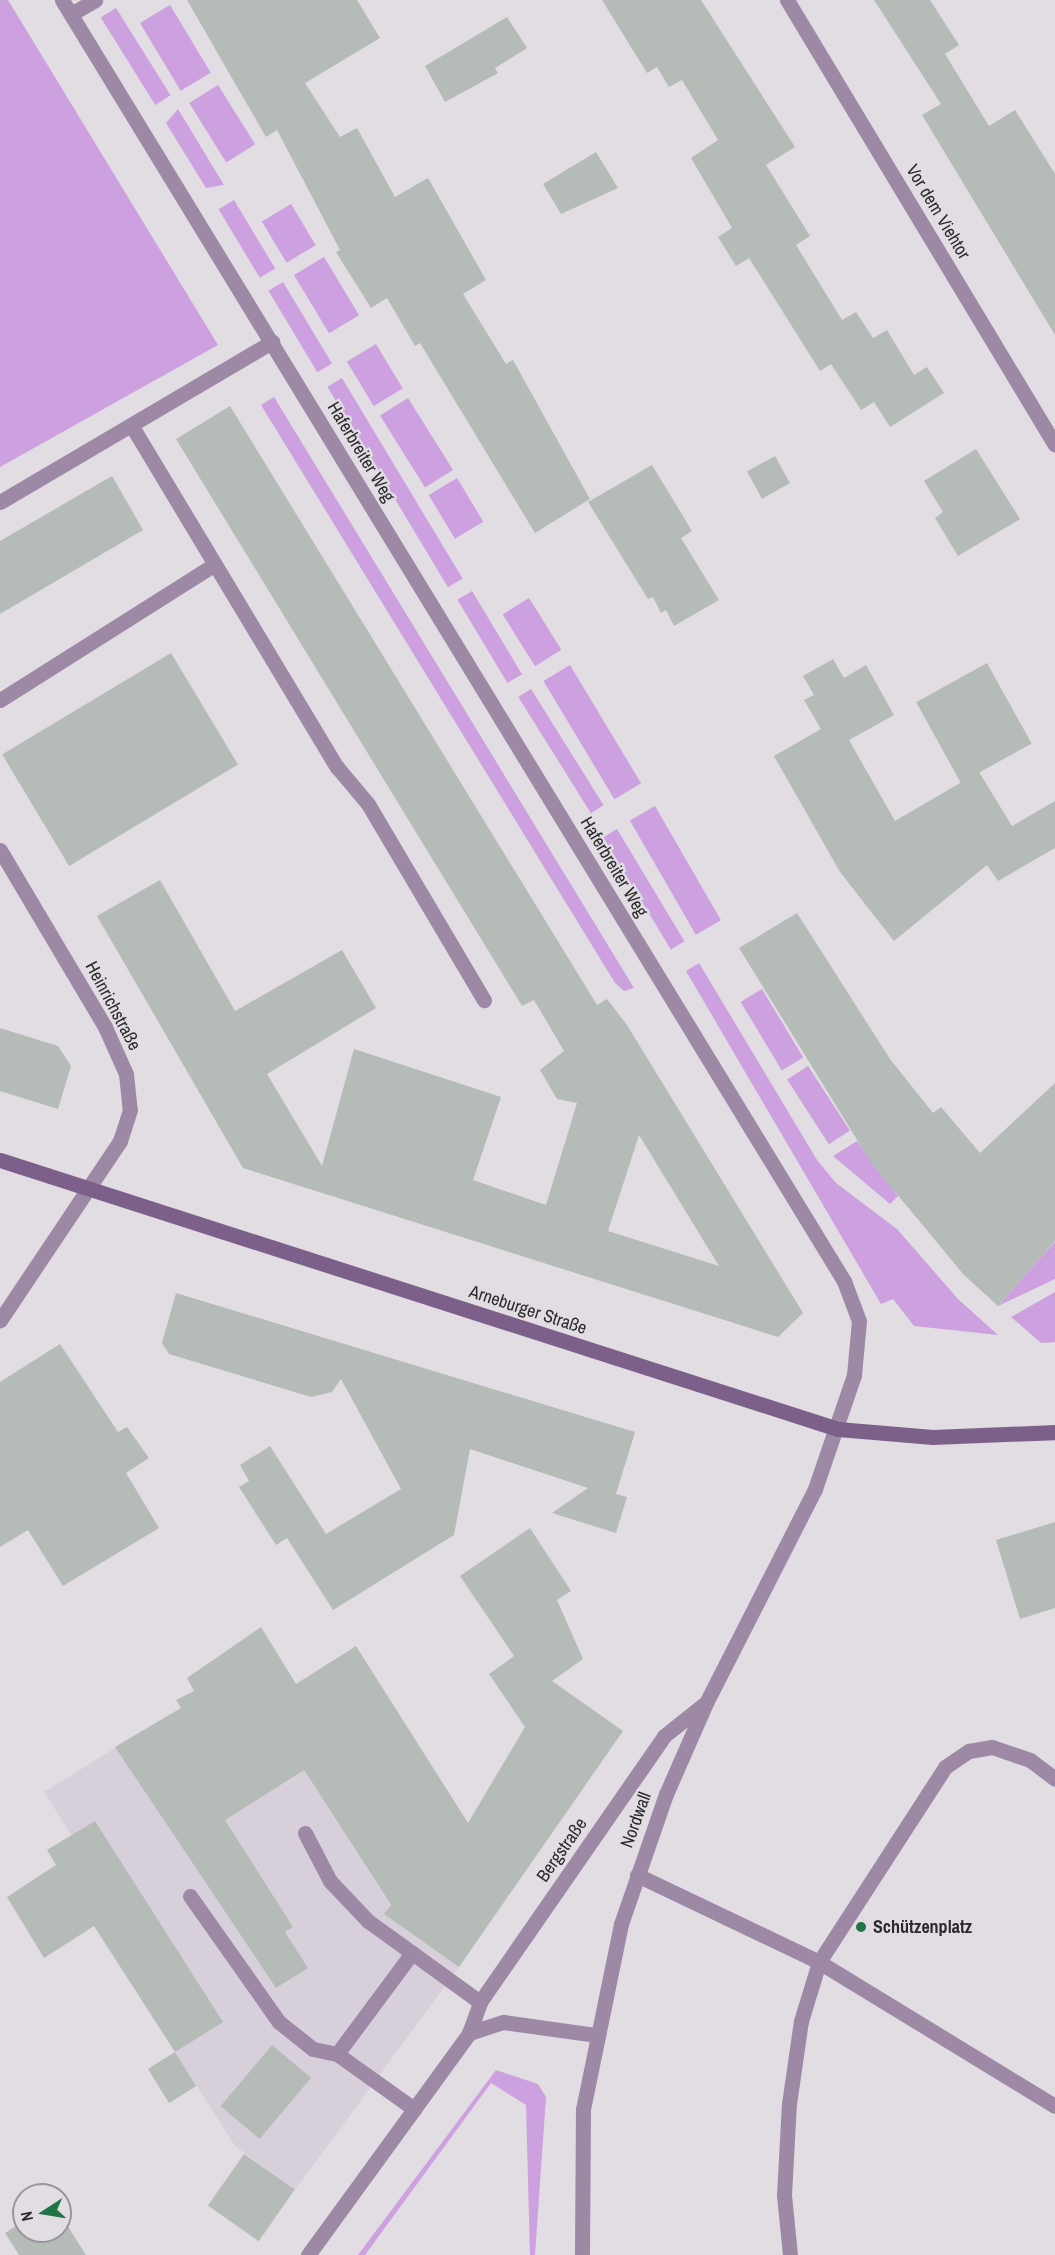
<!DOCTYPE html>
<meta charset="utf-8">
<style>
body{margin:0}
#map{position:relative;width:1055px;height:2255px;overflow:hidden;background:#e1dde3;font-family:"Archivo Narrow",sans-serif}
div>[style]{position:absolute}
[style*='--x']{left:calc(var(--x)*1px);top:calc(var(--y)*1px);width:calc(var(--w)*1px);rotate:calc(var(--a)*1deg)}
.built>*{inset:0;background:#d7d0db}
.green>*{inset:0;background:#cda0e0;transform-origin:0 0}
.building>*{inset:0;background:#b5bbb7;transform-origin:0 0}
.lane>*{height:15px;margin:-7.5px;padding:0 7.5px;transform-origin:7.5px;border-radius:7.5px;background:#9d89a6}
.street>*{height:15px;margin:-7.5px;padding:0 7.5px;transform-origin:7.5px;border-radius:7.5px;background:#9d89a6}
.secondary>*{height:15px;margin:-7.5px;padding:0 7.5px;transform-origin:7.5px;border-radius:7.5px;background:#7d6089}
.dots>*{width:16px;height:16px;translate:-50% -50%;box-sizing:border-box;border:3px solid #e1dde3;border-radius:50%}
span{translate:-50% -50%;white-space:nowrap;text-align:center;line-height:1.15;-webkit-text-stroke:4.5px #e1dde3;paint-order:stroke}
.street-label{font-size:18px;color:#2b2a2c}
.poi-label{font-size:18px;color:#2b2a2c;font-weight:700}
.left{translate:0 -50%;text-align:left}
.north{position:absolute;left:12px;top:2183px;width:60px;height:60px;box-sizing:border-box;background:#e1dde3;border:2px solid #98959a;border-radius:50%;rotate:258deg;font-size:16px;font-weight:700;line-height:24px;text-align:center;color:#2b2a2c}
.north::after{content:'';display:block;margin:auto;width:21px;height:27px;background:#227446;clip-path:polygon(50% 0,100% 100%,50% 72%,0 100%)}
</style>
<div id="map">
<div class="built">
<div style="clip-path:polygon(263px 1706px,390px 1905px,385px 1914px,459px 1967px,295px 2190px,235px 2146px,70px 1887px,94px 1871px,44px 1792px,170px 1714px,175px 1721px)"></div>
</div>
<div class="green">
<div style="clip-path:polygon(0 0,8px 0,218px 345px,0 467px)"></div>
<div style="left:170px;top:5px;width:79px;height:35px;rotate:59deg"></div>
<div style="left:116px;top:8px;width:103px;height:18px;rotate:58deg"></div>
<div style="left:218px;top:85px;width:70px;height:34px;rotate:58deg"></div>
<div style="clip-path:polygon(178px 109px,224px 185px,206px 188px,166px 123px)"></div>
<div style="left:234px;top:200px;width:80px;height:18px;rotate:59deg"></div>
<div style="left:291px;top:204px;width:48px;height:34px;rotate:59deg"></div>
<div style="left:324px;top:257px;width:68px;height:35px;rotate:59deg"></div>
<div style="left:283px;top:282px;width:95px;height:17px;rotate:59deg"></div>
<div style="left:376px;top:344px;width:52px;height:34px;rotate:59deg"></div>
<div style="left:342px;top:378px;width:234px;height:17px;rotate:59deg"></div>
<div style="clip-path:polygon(274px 397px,634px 988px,624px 991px,615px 983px,261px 405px)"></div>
<div style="left:408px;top:398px;width:85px;height:33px;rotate:58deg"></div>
<div style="left:457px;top:478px;width:51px;height:33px;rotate:59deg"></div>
<div style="left:472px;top:591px;width:97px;height:17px;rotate:59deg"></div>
<div style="left:529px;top:598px;width:61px;height:31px;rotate:58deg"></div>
<div style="left:570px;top:665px;width:138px;height:31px;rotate:59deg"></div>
<div style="left:531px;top:689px;width:137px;height:15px;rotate:58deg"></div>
<div style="left:655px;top:806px;width:132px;height:29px;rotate:60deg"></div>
<div style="left:617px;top:829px;width:131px;height:16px;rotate:59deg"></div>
<div style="clip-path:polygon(699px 963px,817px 1160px,836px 1183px,897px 1229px,958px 1299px,998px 1335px,914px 1326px,893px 1299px,881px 1304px,686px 971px)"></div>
<div style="left:762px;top:989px;width:80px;height:25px;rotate:59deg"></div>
<div style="left:808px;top:1066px;width:77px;height:25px;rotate:57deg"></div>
<div style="clip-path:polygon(857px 1141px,898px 1196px,890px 1204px,833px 1156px)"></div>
<div style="clip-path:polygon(1055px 1242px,1055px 1279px,998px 1306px,1041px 1257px)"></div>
<div style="clip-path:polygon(1055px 1292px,1055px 1342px,1041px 1343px,1011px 1317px)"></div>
<div style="clip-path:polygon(496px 2070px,538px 2084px,546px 2097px,535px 2255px,530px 2255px,526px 2105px,491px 2083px,365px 2255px,358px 2255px)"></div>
</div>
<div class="building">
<div style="clip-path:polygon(187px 0,357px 0,380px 38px,305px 83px,340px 137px,357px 128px,395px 197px,428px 178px,486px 280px,463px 294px,506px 364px,513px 360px,590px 499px,535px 533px,420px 343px,415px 346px,387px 298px,371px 308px,336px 252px,340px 250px,277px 130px,266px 137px)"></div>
<div style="clip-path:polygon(602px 0,701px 0,795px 147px,766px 165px,810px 236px,796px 245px,842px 320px,856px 312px,873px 338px,887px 330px,914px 375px,927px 367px,944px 393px,890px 427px,874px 402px,861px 410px,831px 364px,820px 371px,749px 258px,736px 266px,718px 237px,732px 228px,691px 158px,718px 140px,682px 80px,669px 87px,657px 67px,647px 73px)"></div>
<div style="clip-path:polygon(874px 0,930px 0,959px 45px,945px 54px,989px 126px,1015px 110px,1055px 174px,1055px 335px,922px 115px,941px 104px)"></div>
<div style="clip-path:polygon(507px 17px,527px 48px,495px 68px,498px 73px,445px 102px,425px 66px)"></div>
<div style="clip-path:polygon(596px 152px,618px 188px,561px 214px,543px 184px)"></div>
<div style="clip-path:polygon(evenodd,230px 406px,597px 1005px,607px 999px,627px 1025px,803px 1313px,778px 1337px,243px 1168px,97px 916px,160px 880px,235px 1011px,342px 950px,376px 1008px,267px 1074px,322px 1166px,354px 1049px,501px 1097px,473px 1180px,546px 1205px,577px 1103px,557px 1099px,540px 1070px,564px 1051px,534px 1000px,522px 1006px,176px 439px,230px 406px,639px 1135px,719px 1266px,608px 1231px,639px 1135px)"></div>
<div style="clip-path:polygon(976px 449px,1020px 519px,958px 556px,935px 518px,943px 512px,924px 481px)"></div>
<div style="left:775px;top:456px;width:31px;height:32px;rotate:61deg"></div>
<div style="clip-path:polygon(652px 465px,692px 531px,681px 538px,719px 600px,674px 626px,666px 610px,661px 613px,653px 597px,648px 599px,588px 502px)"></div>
<div style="clip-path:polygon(112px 476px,143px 530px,0 614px,0 541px)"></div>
<div style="left:171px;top:653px;width:130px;height:197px;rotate:59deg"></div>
<div style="clip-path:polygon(833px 659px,844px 678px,866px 665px,894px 715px,849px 740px,895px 821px,979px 772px,1012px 826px,1055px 801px,1055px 848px,998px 881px,987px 865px,894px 941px,840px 872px,774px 756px,821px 729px,804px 700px,814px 695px,803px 676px)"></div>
<div style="left:987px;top:663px;width:92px;height:81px;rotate:61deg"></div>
<div style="clip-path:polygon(797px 913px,890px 1059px,933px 1113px,941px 1107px,980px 1153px,1055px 1083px,1055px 1241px,998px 1306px,964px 1275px,872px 1164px,739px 948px)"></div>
<div style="clip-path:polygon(0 1028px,58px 1046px,71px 1066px,58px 1109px,0 1091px)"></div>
<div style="clip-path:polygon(176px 1293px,635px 1432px,616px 1494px,627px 1497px,616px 1533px,552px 1513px,588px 1488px,470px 1449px,454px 1535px,333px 1610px,287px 1538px,276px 1545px,239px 1487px,249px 1481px,240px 1465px,270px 1446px,326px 1534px,401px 1489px,341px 1379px,332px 1392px,311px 1397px,169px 1354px,162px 1343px)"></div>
<div style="clip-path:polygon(60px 1344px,118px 1432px,127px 1427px,149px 1458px,126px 1473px,159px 1528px,63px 1586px,28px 1530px,0 1547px,0 1382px)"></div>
<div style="clip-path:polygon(1055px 1522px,1055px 1608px,1020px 1619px,996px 1540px)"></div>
<div style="clip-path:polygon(530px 1528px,571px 1591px,557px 1600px,583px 1659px,552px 1681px,623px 1731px,459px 1967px,384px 1914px,391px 1905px,304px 1770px,225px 1820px,293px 1927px,285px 1932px,308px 1968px,276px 1988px,115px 1747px,181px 1708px,176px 1700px,194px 1691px,187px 1678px,261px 1627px,296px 1684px,356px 1646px,468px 1823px,525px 1727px,489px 1674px,514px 1656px,460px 1576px)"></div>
<div style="clip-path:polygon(95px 1821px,223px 2022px,175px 2052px,94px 1926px,44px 1958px,7px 1897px,56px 1865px,47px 1850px)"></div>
<div style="left:272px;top:2045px;width:51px;height:80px;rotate:40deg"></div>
<div style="left:175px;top:2052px;width:40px;height:32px;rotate:58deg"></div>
<div style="left:244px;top:2154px;width:62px;height:63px;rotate:35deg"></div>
<div style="clip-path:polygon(60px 2214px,86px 2255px,19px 2255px,5px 2233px,24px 2221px,24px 2231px,60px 2231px)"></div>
</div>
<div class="lane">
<div style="--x:133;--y:428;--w:396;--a:59"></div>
<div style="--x:337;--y:767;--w:48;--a:50"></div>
<div style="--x:368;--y:804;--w:228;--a:59.4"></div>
<div style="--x:0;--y:700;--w:254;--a:-32.3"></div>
<div style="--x:305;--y:1833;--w:54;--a:62.5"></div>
<div style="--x:330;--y:1881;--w:55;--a:46.5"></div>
<div style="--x:368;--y:1921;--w:138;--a:35.9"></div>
<div style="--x:637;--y:1875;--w:202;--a:25.5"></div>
<div style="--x:819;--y:1962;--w:276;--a:31.4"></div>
<div style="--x:190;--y:1896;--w:154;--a:54.8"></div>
<div style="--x:279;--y:2022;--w:43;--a:38.5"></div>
<div style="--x:313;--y:2049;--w:25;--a:12"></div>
<div style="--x:337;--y:2054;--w:95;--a:35.5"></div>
<div style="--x:337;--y:2054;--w:126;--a:-53.4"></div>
<div style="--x:790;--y:2255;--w:60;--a:-95.7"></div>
<div style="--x:784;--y:2195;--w:91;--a:-86.9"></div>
<div style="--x:789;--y:2104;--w:84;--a:-81.8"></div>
<div style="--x:801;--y:2021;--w:62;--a:-73"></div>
<div style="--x:819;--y:1962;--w:232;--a:-57.1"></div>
<div style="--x:945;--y:1767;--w:29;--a:-34"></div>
<div style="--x:969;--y:1751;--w:23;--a:-10"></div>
<div style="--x:992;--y:1747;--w:40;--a:18.9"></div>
<div style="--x:1030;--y:1760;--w:31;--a:37"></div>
</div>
<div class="street">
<div style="--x:62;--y:0;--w:1501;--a:58.6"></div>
<div style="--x:844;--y:1281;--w:43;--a:69.4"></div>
<div style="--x:859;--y:1321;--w:54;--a:95.3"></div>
<div style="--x:854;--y:1375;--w:120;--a:108.9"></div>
<div style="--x:815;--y:1489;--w:240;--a:117"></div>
<div style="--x:706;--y:1703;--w:99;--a:113.7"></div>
<div style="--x:666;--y:1794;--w:138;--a:109.1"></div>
<div style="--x:621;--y:1924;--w:189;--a:101.6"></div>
<div style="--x:583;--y:2109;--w:146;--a:90.4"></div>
<div style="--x:787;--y:0;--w:519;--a:58.94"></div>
<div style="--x:71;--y:14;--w:28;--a:-30"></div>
<div style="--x:0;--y:502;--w:316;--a:-30.5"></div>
<div style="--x:0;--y:850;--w:206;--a:59.3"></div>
<div style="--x:105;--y:1027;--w:51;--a:65.9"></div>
<div style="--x:126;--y:1074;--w:36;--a:84"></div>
<div style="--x:130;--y:1110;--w:33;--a:108"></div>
<div style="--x:120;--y:1141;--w:216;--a:123.8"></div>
<div style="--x:469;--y:2033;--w:36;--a:-18"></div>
<div style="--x:503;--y:2022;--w:93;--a:8"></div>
<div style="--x:308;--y:2255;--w:274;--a:-54"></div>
<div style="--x:469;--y:2033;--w:33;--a:-70"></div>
<div style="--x:480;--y:2002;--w:323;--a:-55.3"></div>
<div style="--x:664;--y:1736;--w:50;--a:-38.5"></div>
</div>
<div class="secondary">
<div style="--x:0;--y:1160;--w:880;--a:17.8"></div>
<div style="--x:838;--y:1429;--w:95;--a:4.8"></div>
<div style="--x:933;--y:1437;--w:122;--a:-2.3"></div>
</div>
<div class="dots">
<div style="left:861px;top:1927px;background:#227446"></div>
</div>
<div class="street-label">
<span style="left:938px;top:212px;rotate:59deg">Vor dem Viehtor</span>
<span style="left:361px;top:452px;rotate:59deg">Haferbreiter Weg</span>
<span style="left:614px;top:867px;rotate:59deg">Haferbreiter Weg</span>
<span style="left:113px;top:1006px;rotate:62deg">Heinrichstraße</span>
<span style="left:528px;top:1310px;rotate:18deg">Arneburger Straße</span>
<span style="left:636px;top:1820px;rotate:-70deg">Nordwall</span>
<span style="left:562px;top:1850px;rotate:-55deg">Bergstraße</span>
</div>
<div class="poi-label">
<span class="left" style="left:873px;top:1927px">Schützenplatz</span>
</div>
<div class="north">N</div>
</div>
